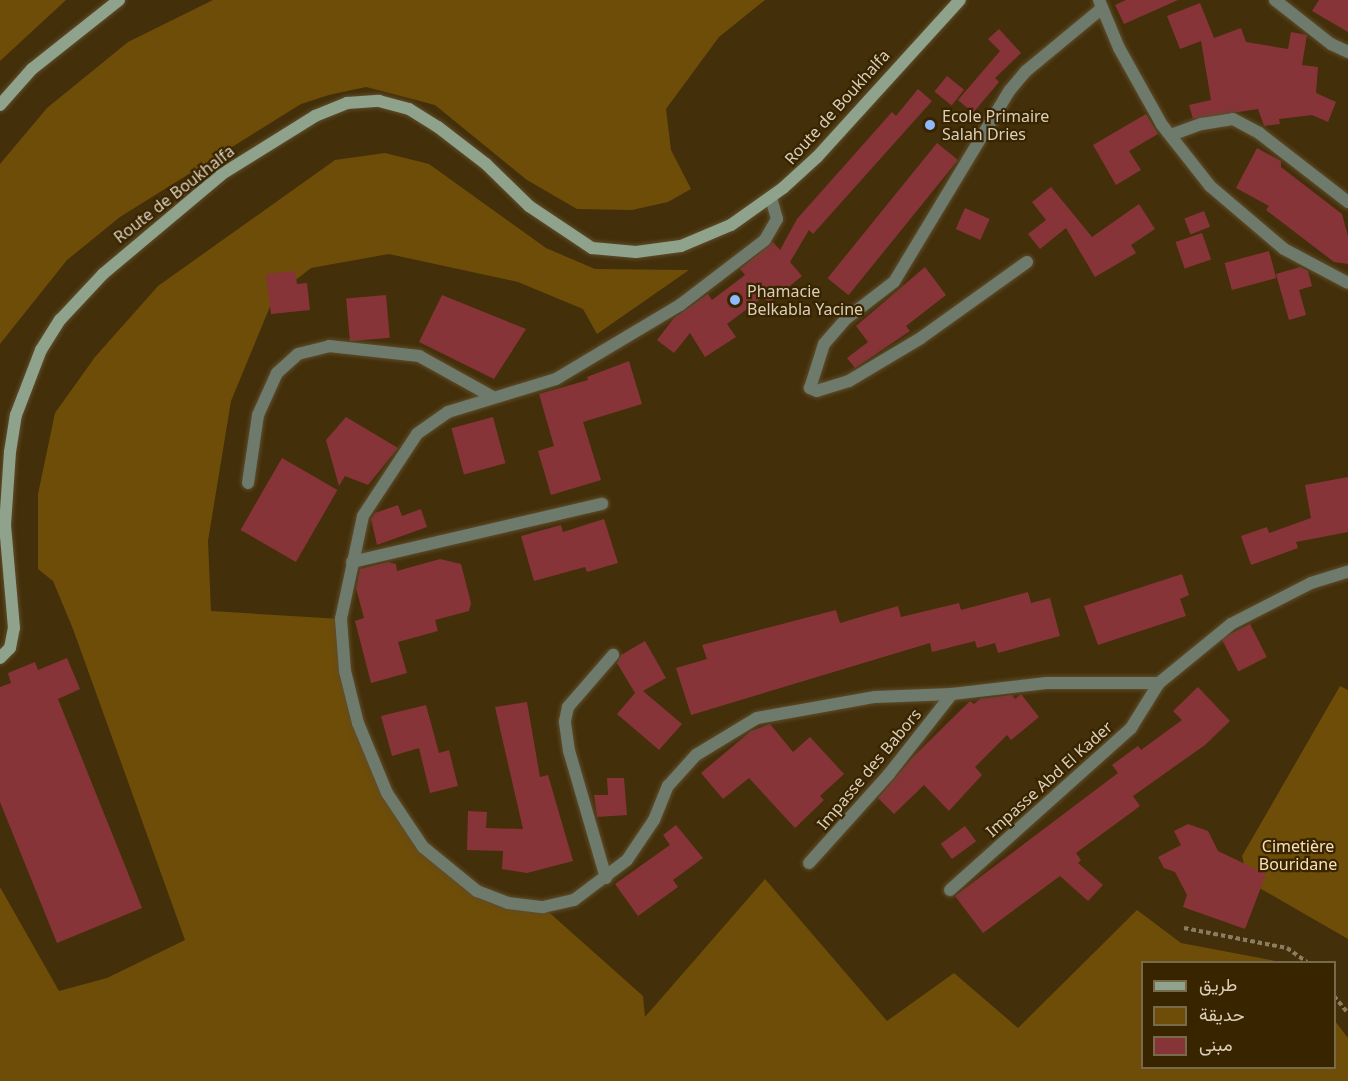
<!DOCTYPE html>
<meta charset="utf-8">
<style>
body{margin:0}
#map{position:relative;width:1348px;height:1081px;overflow:hidden;background:#432f0a;font-family:"Noto Sans",Vazirmatn,sans-serif}
div>[style]{position:absolute}
[style*='--x']{left:calc(var(--x)*1px);top:calc(var(--y)*1px);width:calc(var(--w)*1px);rotate:calc(var(--a)*1deg)}
.green>*{inset:0;background:#6e4d08}
.building>*{inset:0;background:#873439;transform-origin:0 0}
.path>*{height:4px;margin-top:-2px;transform-origin:0;background:repeating-linear-gradient(90deg,#8c7c5f 0 4.5px,transparent 0 7.5px)}
.roads{filter:drop-shadow(0 0 2px #5e4c2a) drop-shadow(0 0 2px #5e4c2a)}
.street>*{height:12px;margin:-6px;padding:0 6px;transform-origin:6px;border-radius:6px;background:#6e7a6c}
.secondary>*{height:12px;margin:-6px;padding:0 6px;transform-origin:6px;border-radius:6px;background:#8fa28b}
.dots>*{width:16px;height:16px;translate:-50% -50%;box-sizing:border-box;border:3px solid #382500;border-radius:50%}
span{translate:-50% -50%;white-space:nowrap;text-align:center;line-height:1.15;-webkit-text-stroke:4.5px #382500;paint-order:stroke}
.street-label{font-size:16px;color:#dbcfbc}
.poi-label{font-size:16px;color:#dbcfbc}
.left{translate:0 -50%;text-align:left}
.park-label{font-size:16px;color:#f8e0b9}
.legend{position:absolute;left:1141px;top:961px;width:195px;height:108px;box-sizing:border-box;background:#382500;border:2px solid #79694b;margin:0;padding:8px 10px;list-style:none;font-size:18px;color:#dbcfbc}
.legend li{display:flex;align-items:center;gap:12px;height:30px}
.legend b{width:30px;border:2px solid #79694b}
</style>
<div id="map">
<div class="green">
<div style="clip-path:polygon(0 0,66px 0,0 61px)"></div>
<div style="clip-path:polygon(213px 0,765px 0,719px 37px,666px 109px,671px 150px,691px 189px,668px 202px,632px 210px,577px 209px,527px 180px,435px 105px,366px 87px,329px 95px,301px 104px,120px 217px,67px 260px,0 344px,0 164px,47px 108px,128px 42px)"></div>
<div style="clip-path:polygon(385px 153px,429px 164px,546px 248px,595px 269px,689px 270px,597px 334px,583px 309px,518px 282px,389px 254px,311px 268px,274px 297px,231px 401px,208px 541px,211px 611px,341px 619px,345px 671px,387px 793px,423px 847px,477px 891px,543px 907px,643px 996px,645px 1017px,765px 879px,887px 1021px,954px 973px,1018px 1028px,1137px 910px,1181px 943px,1281px 962px,1142px 962px,1142px 1068px,1334px 1068px,1335px 1021px,1348px 1038px,1348px 1081px,0 1081px,0 887px,59px 991px,107px 978px,185px 940px,73px 629px,53px 581px,38px 569px,38px 494px,55px 413px,95px 357px,158px 286px,335px 160px)"></div>
<div style="clip-path:polygon(1340px 686px,1348px 690px,1348px 939px,1256px 886px,1246px 873px,1242px 856px)"></div>
</div>
<div class="building">
<div style="clip-path:polygon(1126px 0,1178px 0,1124px 24px,1115px 5px)"></div>
<div style="clip-path:polygon(1319px 0,1348px 0,1348px 32px,1312px 11px)"></div>
<div style="clip-path:polygon(1200px 3px,1214px 38px,1241px 28px,1246px 42px,1288px 49px,1291px 32px,1307px 35px,1302px 65px,1318px 67px,1316px 93px,1336px 102px,1328px 122px,1312px 115px,1279px 119px,1280px 124px,1264px 126px,1258px 109px,1193px 119px,1189px 105px,1211px 100px,1201px 41px,1180px 49px,1167px 16px)"></div>
<div style="clip-path:polygon(999px 29px,1021px 53px,995px 78px,999px 82px,973px 113px,958px 100px,1000px 51px,988px 39px)"></div>
<div style="left:947px;top:76px;width:22px;height:20px;rotate:39deg"></div>
<div style="clip-path:polygon(918px 89px,932px 101px,813px 234px,809px 230px,790px 262px,802px 276px,769px 303px,763px 297px,727px 324px,736px 337px,705px 357px,690px 333px,674px 353px,657px 340px,674px 318px,708px 294px,712px 300px,745px 275px,740px 269px,773px 242px,780px 250px,797px 219px,892px 112px,896px 116px)"></div>
<div style="clip-path:polygon(1146px 114px,1158px 134px,1129px 151px,1141px 170px,1116px 185px,1093px 145px)"></div>
<div style="left:937px;top:143px;width:27px;height:174px;rotate:39deg"></div>
<div style="clip-path:polygon(1257px 148px,1281px 161px,1281px 167px,1342px 214px,1348px 236px,1348px 264px,1334px 262px,1266px 210px,1269px 206px,1236px 188px)"></div>
<div style="clip-path:polygon(1051px 187px,1092px 237px,1139px 204px,1155px 229px,1131px 245px,1136px 253px,1095px 277px,1066px 228px,1040px 249px,1028px 234px,1046px 220px,1032px 202px)"></div>
<div style="left:965px;top:208px;width:27px;height:23px;rotate:24deg"></div>
<div style="left:1204px;top:211px;width:17px;height:21px;rotate:69deg"></div>
<div style="left:1202px;top:233px;width:28px;height:28px;rotate:71deg"></div>
<div style="left:1269px;top:251px;width:28px;height:46px;rotate:75deg"></div>
<div style="clip-path:polygon(925px 267px,946px 295px,906px 326px,910px 331px,855px 368px,847px 358px,868px 342px,856px 326px)"></div>
<div style="clip-path:polygon(1300px 267px,1308px 271px,1312px 286px,1299px 290px,1306px 315px,1289px 320px,1276px 274px)"></div>
<div style="clip-path:polygon(295px 271px,297px 284px,307px 283px,310px 310px,271px 314px,266px 274px)"></div>
<div style="left:386px;top:295px;width:43px;height:40px;rotate:85deg"></div>
<div style="clip-path:polygon(442px 295px,526px 329px,494px 379px,419px 342px)"></div>
<div style="clip-path:polygon(629px 361px,642px 404px,583px 422px,601px 480px,551px 495px,538px 451px,554px 446px,539px 394px,588px 380px,587px 377px)"></div>
<div style="clip-path:polygon(346px 417px,398px 448px,368px 485px,345px 476px,339px 486px,326px 440px)"></div>
<div style="left:493px;top:417px;width:48px;height:43px;rotate:75deg"></div>
<div style="left:282px;top:458px;width:64px;height:83px;rotate:30deg"></div>
<div style="clip-path:polygon(1348px 477px,1348px 532px,1296px 542px,1298px 548px,1251px 565px,1241px 536px,1267px 527px,1269px 533px,1311px 518px,1305px 485px)"></div>
<div style="clip-path:polygon(398px 505px,402px 516px,421px 509px,427px 527px,377px 545px,371px 519px,375px 513px)"></div>
<div style="clip-path:polygon(604px 519px,618px 563px,587px 572px,585px 567px,534px 581px,521px 536px,561px 525px,563px 532px)"></div>
<div style="clip-path:polygon(440px 559px,461px 564px,471px 603px,469px 611px,435px 620px,438px 631px,398px 642px,407px 673px,371px 683px,355px 621px,364px 618px,356px 588px,360px 569px,388px 562px,396px 564px,397px 571px)"></div>
<div style="clip-path:polygon(1182px 574px,1189px 595px,1180px 599px,1186px 616px,1098px 645px,1084px 606px)"></div>
<div style="clip-path:polygon(1028px 592px,1031px 603px,1050px 598px,1060px 636px,998px 653px,995px 643px,977px 648px,975px 641px,932px 652px,930px 643px,691px 715px,676px 668px,707px 659px,702px 645px,836px 610px,840px 623px,898px 606px,901px 617px,959px 603px,961px 610px)"></div>
<div style="left:1250px;top:624px;width:37px;height:32px;rotate:63deg"></div>
<div style="clip-path:polygon(645px 641px,666px 678px,643px 691px,682px 724px,659px 750px,617px 714px,635px 693px,617px 663px,621px 655px)"></div>
<div style="clip-path:polygon(67px 658px,80px 689px,58px 699px,142px 908px,57px 943px,0 802px,0 687px,11px 683px,8px 673px,35px 662px,38px 670px)"></div>
<div style="clip-path:polygon(1198px 687px,1230px 721px,1205px 745px,1133px 796px,1140px 806px,1076px 853px,1081px 860px,1078px 863px,1103px 885px,1088px 901px,1060px 876px,983px 933px,955px 896px,1118px 773px,1112px 765px,1138px 746px,1141px 750px,1182px 720px,1173px 711px)"></div>
<div style="clip-path:polygon(1021px 694px,1039px 717px,1011px 740px,1007px 735px,975px 767px,982px 775px,949px 811px,924px 785px,894px 814px,878px 798px,912px 758px,970px 701px,974px 704px,980px 699px,1012px 695px,1015px 699px)"></div>
<div style="clip-path:polygon(527px 702px,540px 777px,548px 775px,573px 861px,527px 873px,502px 869px,503px 851px,467px 850px,468px 811px,487px 812px,486px 828px,523px 829px,495px 707px)"></div>
<div style="clip-path:polygon(426px 705px,439px 753px,449px 750px,458px 786px,430px 793px,419px 748px,392px 756px,381px 716px)"></div>
<div style="clip-path:polygon(770px 724px,793px 752px,810px 737px,844px 774px,820px 796px,824px 800px,795px 828px,749px 778px,723px 799px,701px 773px,751px 731px)"></div>
<div style="clip-path:polygon(607px 778px,624px 778px,627px 815px,597px 817px,594px 795px,608px 795px)"></div>
<div style="clip-path:polygon(1188px 824px,1208px 831px,1218px 851px,1266px 874px,1245px 929px,1183px 907px,1187px 895px,1175px 872px,1164px 868px,1158px 857px,1181px 845px,1174px 831px)"></div>
<div style="clip-path:polygon(676px 825px,703px 858px,673px 880px,678px 887px,638px 916px,615px 884px,670px 845px,663px 835px)"></div>
<div style="left:965px;top:826px;width:19px;height:30px;rotate:54deg"></div>
</div>
<div class="path">
<div style="--x:1184;--y:928;--w:105;--a:11"></div>
<div style="--x:1287;--y:948;--w:24;--a:35"></div>
<div style="--x:1334;--y:996;--w:22;--a:51"></div>
</div>
<div class="roads">
<div class="street">
<div style="--x:1099;--y:0;--w:52;--a:67.4"></div>
<div style="--x:1119;--y:48;--w:88;--a:60.8"></div>
<div style="--x:1162;--y:125;--w:78;--a:51.8"></div>
<div style="--x:1210;--y:186;--w:97;--a:40.4"></div>
<div style="--x:1284;--y:249;--w:72;--a:28"></div>
<div style="--x:1275;--y:0;--w:71;--a:38.2"></div>
<div style="--x:1331;--y:44;--w:19;--a:25"></div>
<div style="--x:1171;--y:135;--w:33;--a:-20"></div>
<div style="--x:1202;--y:124;--w:31;--a:-9"></div>
<div style="--x:1233;--y:119;--w:30;--a:28"></div>
<div style="--x:1259;--y:133;--w:113;--a:37.8"></div>
<div style="--x:771;--y:198;--w:22;--a:74"></div>
<div style="--x:777;--y:219;--w:24;--a:120"></div>
<div style="--x:765;--y:240;--w:107;--a:142.6"></div>
<div style="--x:680;--y:305;--w:144;--a:149.2"></div>
<div style="--x:556;--y:379;--w:113;--a:163"></div>
<div style="--x:448;--y:412;--w:38;--a:145"></div>
<div style="--x:417;--y:434;--w:98;--a:123.4"></div>
<div style="--x:363;--y:516;--w:105;--a:102.1"></div>
<div style="--x:341;--y:619;--w:52;--a:85.6"></div>
<div style="--x:345;--y:671;--w:54;--a:76"></div>
<div style="--x:358;--y:723;--w:76;--a:67.5"></div>
<div style="--x:387;--y:793;--w:65;--a:56.3"></div>
<div style="--x:423;--y:847;--w:70;--a:39.2"></div>
<div style="--x:477;--y:891;--w:33;--a:21"></div>
<div style="--x:508;--y:903;--w:35;--a:7"></div>
<div style="--x:543;--y:907;--w:32;--a:-13"></div>
<div style="--x:574;--y:900;--w:66;--a:-37"></div>
<div style="--x:627;--y:860;--w:48;--a:-56"></div>
<div style="--x:654;--y:820;--w:37;--a:-68"></div>
<div style="--x:668;--y:786;--w:42;--a:-47.9"></div>
<div style="--x:696;--y:755;--w:71;--a:-31.2"></div>
<div style="--x:757;--y:718;--w:120;--a:-10.1"></div>
<div style="--x:875;--y:697;--w:77;--a:-2.2"></div>
<div style="--x:952;--y:694;--w:95;--a:-6.7"></div>
<div style="--x:1046;--y:683;--w:113;--a:0"></div>
<div style="--x:1159;--y:683;--w:93;--a:-39.3"></div>
<div style="--x:1231;--y:624;--w:90;--a:-27.1"></div>
<div style="--x:1311;--y:583;--w:39;--a:-17"></div>
<div style="--x:1027;--y:262;--w:130;--a:144.4"></div>
<div style="--x:921;--y:338;--w:84;--a:149.2"></div>
<div style="--x:849;--y:381;--w:34;--a:163"></div>
<div style="--x:817;--y:391;--w:8;--a:-157"></div>
<div style="--x:810;--y:388;--w:46;--a:-72.3"></div>
<div style="--x:824;--y:344;--w:35;--a:-49"></div>
<div style="--x:847;--y:318;--w:59;--a:-37.5"></div>
<div style="--x:894;--y:282;--w:224;--a:-58.9"></div>
<div style="--x:1010;--y:90;--w:25;--a:-50"></div>
<div style="--x:1026;--y:71;--w:97;--a:-39.6"></div>
<div style="--x:248;--y:483;--w:69;--a:-81.6"></div>
<div style="--x:258;--y:415;--w:46;--a:-65.7"></div>
<div style="--x:277;--y:373;--w:28;--a:-42"></div>
<div style="--x:298;--y:354;--w:32;--a:-14"></div>
<div style="--x:329;--y:346;--w:91;--a:6.3"></div>
<div style="--x:419;--y:356;--w:85;--a:29"></div>
<div style="--x:352;--y:562;--w:257;--a:-13.1"></div>
<div style="--x:809;--y:863;--w:120;--a:-48"></div>
<div style="--x:889;--y:774;--w:102;--a:-51.8"></div>
<div style="--x:606;--y:878;--w:132;--a:-106.2"></div>
<div style="--x:569;--y:751;--w:30;--a:-98"></div>
<div style="--x:565;--y:721;--w:14;--a:-78"></div>
<div style="--x:568;--y:707;--w:69;--a:-49.1"></div>
<div style="--x:950;--y:890;--w:243;--a:-41.8"></div>
<div style="--x:1131;--y:728;--w:53;--a:-58.1"></div>
</div>
<div class="secondary">
<div style="--x:0;--y:105;--w:48;--a:-48.4"></div>
<div style="--x:32;--y:69;--w:111;--a:-38.4"></div>
<div style="--x:0;--y:658;--w:14;--a:-45"></div>
<div style="--x:10;--y:648;--w:20;--a:-79"></div>
<div style="--x:14;--y:628;--w:103;--a:-95"></div>
<div style="--x:5;--y:525;--w:73;--a:-86.1"></div>
<div style="--x:10;--y:452;--w:37;--a:-81"></div>
<div style="--x:16;--y:415;--w:70;--a:-69"></div>
<div style="--x:41;--y:350;--w:36;--a:-58"></div>
<div style="--x:60;--y:320;--w:63;--a:-46.9"></div>
<div style="--x:103;--y:274;--w:155;--a:-40"></div>
<div style="--x:222;--y:174;--w:110;--a:-31.9"></div>
<div style="--x:315;--y:116;--w:35;--a:-22"></div>
<div style="--x:347;--y:103;--w:32;--a:-4"></div>
<div style="--x:379;--y:101;--w:31;--a:15"></div>
<div style="--x:409;--y:109;--w:34;--a:32"></div>
<div style="--x:438;--y:127;--w:61;--a:37.6"></div>
<div style="--x:486;--y:164;--w:60;--a:44.3"></div>
<div style="--x:529;--y:206;--w:76;--a:33.7"></div>
<div style="--x:592;--y:248;--w:44;--a:5.2"></div>
<div style="--x:636;--y:252;--w:45;--a:-7.6"></div>
<div style="--x:681;--y:246;--w:54;--a:-22.8"></div>
<div style="--x:731;--y:225;--w:64;--a:-35.4"></div>
<div style="--x:783;--y:188;--w:46;--a:-42.4"></div>
<div style="--x:817;--y:157;--w:212;--a:-47.7"></div>
</div>
</div>
<div class="dots">
<div style="left:930px;top:125px;background:#8eb9fd"></div>
<div style="left:735px;top:300px;background:#8eb9fd"></div>
</div>
<div class="street-label">
<span style="left:837px;top:107px;rotate:-48deg">Route de Boukhalfa</span>
<span style="left:174px;top:194px;rotate:-38deg">Route de Boukhalfa</span>
<span style="left:869px;top:769px;rotate:-50deg">Impasse des Babors</span>
<span style="left:1049px;top:779px;rotate:-42deg">Impasse Abd El Kader</span>
</div>
<div class="poi-label">
<span class="left" style="left:942px;top:125px">Ecole Primaire<br>Salah Dries</span>
<span class="left" style="left:747px;top:300px">Phamacie<br>Belkabla Yacine</span>
</div>
<div class="park-label">
<span style="left:1298px;top:855px">Cimetière<br>Bouridane</span>
</div>
<ul class="legend">
<li><b style="height:8px;background:#8fa28b"></b>طريق</li>
<li><b style="height:16px;background:#6e4d08"></b>حديقة</li>
<li><b style="height:16px;background:#873439"></b>مبنى</li>
</ul>
</div>
